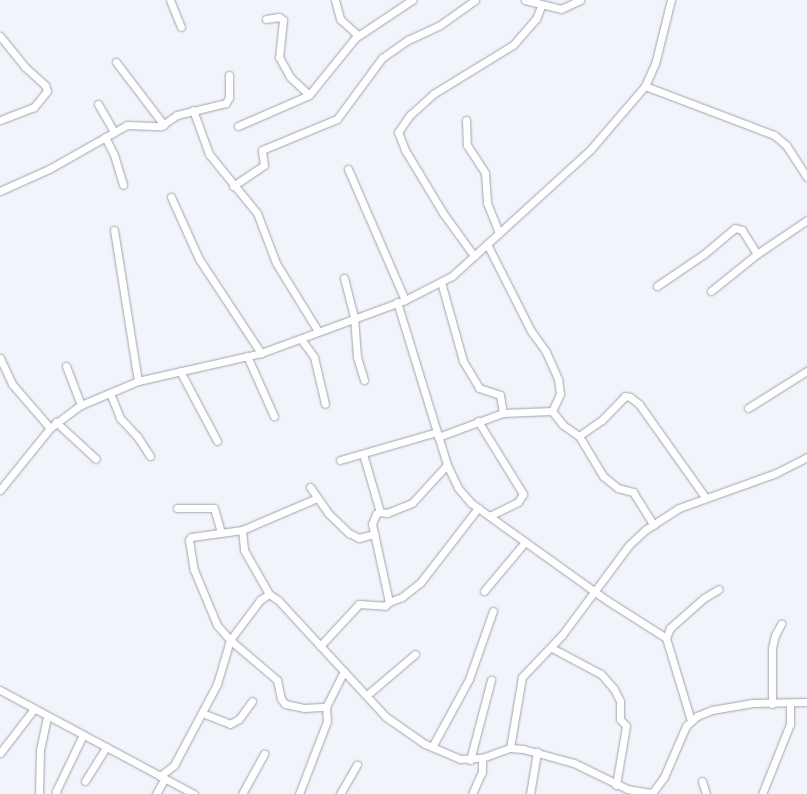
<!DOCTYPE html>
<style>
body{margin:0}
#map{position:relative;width:807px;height:794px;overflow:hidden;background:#f1f4fb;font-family:"Work Sans",sans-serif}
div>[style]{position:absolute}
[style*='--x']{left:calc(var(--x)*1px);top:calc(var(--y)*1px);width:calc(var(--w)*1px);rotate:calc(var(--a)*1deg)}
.roads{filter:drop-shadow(0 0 1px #a0a3a9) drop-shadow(0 0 1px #a0a3a9)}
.minor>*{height:7px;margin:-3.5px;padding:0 3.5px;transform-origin:3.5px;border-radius:3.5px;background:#fff}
span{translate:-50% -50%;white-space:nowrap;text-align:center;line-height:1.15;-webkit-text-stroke:4px #fff;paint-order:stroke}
</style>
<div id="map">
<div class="roads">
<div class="minor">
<div style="--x:170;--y:0;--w:29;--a:68"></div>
<div style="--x:335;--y:0;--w:20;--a:75"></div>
<div style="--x:340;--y:19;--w:24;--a:42"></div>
<div style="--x:525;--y:0;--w:37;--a:14"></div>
<div style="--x:561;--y:9;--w:21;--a:-25"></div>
<div style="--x:266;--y:19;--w:13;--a:-9"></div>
<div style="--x:279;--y:17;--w:5;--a:37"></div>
<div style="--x:283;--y:20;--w:37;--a:96"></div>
<div style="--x:279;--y:57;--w:23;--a:61"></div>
<div style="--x:290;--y:77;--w:26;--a:43"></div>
<div style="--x:0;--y:36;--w:40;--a:51"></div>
<div style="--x:25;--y:67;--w:27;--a:42"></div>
<div style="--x:45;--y:85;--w:6;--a:72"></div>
<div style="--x:47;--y:91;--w:21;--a:129"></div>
<div style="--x:34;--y:107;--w:36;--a:159"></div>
<div style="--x:116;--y:62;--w:79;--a:52.7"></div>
<div style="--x:645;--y:86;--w:138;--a:20.8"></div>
<div style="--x:774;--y:135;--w:16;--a:40"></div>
<div style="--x:786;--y:145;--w:38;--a:57"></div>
<div style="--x:98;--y:104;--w:32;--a:60"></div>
<div style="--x:193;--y:110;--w:47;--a:70"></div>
<div style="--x:209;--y:154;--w:76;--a:50.9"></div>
<div style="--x:257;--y:213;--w:53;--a:69.2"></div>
<div style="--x:276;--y:263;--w:80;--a:58.3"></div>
<div style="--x:466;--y:120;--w:25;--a:88"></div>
<div style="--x:467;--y:145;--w:33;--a:57"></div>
<div style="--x:485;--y:173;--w:30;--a:86"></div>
<div style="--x:487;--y:203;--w:32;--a:68"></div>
<div style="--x:238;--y:126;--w:77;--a:-23.6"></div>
<div style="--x:309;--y:95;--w:73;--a:-51.1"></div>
<div style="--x:355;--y:38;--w:69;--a:-33.7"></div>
<div style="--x:105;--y:137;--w:20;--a:63"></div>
<div style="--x:114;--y:155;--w:31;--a:73"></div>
<div style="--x:348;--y:169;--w:143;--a:66.5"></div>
<div style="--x:233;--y:186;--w:37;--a:-34"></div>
<div style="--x:264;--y:165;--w:15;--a:-98"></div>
<div style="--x:262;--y:150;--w:81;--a:-22.5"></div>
<div style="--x:337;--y:119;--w:76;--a:-53.6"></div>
<div style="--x:382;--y:58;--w:32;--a:-35"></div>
<div style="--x:408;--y:40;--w:35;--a:-25"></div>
<div style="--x:440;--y:25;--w:43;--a:-35.5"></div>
<div style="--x:0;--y:191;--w:54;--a:-24.2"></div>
<div style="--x:49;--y:169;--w:90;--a:-29.4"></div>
<div style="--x:127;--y:125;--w:34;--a:2"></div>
<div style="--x:161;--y:126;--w:19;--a:-35"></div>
<div style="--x:177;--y:115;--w:50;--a:-13.8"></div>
<div style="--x:226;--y:103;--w:7;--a:-63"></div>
<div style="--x:229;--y:97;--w:22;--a:-90"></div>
<div style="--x:171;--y:197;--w:68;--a:65.7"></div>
<div style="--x:199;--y:259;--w:113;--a:56.6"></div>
<div style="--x:114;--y:230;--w:153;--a:81"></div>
<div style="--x:487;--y:244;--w:97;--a:63.2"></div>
<div style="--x:531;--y:331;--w:26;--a:54"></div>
<div style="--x:546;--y:352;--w:30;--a:66"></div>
<div style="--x:558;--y:379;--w:15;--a:82"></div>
<div style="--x:560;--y:394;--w:19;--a:115"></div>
<div style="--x:474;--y:256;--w:53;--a:-125.8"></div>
<div style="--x:443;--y:213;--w:74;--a:-121.1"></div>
<div style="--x:405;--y:150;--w:19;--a:-111"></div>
<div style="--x:398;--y:132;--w:21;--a:-55"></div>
<div style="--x:410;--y:115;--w:31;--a:-42"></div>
<div style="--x:433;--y:94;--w:94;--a:-31.5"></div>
<div style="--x:513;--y:45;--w:35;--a:-49"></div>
<div style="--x:536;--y:19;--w:14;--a:-69"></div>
<div style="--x:344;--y:278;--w:40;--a:75.6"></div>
<div style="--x:354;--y:317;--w:40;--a:85.7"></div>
<div style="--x:357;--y:357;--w:24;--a:73"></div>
<div style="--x:441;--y:282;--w:82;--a:74.4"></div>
<div style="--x:463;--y:361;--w:31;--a:59"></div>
<div style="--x:479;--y:388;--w:22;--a:18"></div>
<div style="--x:500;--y:395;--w:18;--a:81"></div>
<div style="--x:657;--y:286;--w:57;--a:-34.2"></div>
<div style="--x:704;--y:254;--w:40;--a:-40"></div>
<div style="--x:735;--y:228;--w:7;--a:16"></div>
<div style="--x:742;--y:230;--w:28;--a:58"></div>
<div style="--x:711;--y:291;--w:59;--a:-38.8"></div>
<div style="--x:757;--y:254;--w:60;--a:-34.2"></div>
<div style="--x:397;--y:302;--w:170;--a:72.9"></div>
<div style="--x:447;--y:465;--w:25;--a:64"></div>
<div style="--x:458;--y:488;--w:20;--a:49"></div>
<div style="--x:471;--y:503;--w:168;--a:35.6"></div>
<div style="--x:608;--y:601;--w:69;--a:32.5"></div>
<div style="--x:666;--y:638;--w:87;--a:73.2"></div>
<div style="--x:301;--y:339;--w:22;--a:54"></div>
<div style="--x:314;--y:357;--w:48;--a:76.8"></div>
<div style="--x:247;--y:356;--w:66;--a:65.8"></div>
<div style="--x:0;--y:358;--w:29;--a:65"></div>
<div style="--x:12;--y:384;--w:58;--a:49.2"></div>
<div style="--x:66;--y:366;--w:42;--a:69"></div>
<div style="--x:180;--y:371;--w:79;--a:62.1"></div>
<div style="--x:110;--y:393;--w:27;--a:68"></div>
<div style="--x:120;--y:418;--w:25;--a:47"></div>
<div style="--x:137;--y:436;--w:24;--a:57"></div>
<div style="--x:748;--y:408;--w:70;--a:-32.1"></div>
<div style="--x:478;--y:421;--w:86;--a:58.3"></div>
<div style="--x:523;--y:494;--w:9;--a:122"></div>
<div style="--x:518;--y:502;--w:32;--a:154"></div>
<div style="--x:56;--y:422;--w:54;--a:42.8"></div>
<div style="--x:579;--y:436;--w:28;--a:-35"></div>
<div style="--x:602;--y:420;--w:33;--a:-46"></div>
<div style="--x:625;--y:396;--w:5;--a:11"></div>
<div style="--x:630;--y:397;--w:11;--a:38"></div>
<div style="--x:639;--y:404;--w:114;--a:54.6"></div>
<div style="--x:438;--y:437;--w:69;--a:-20.3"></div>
<div style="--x:503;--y:413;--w:49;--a:-2.3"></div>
<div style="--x:552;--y:411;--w:18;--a:52"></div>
<div style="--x:563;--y:425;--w:19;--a:35"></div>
<div style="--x:579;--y:436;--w:47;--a:59"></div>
<div style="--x:603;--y:476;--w:19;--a:39"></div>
<div style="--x:618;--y:488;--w:16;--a:15"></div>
<div style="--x:633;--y:492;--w:39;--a:58"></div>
<div style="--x:363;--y:454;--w:60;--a:73.7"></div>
<div style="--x:340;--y:460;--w:101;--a:-16.1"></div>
<div style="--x:310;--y:487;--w:33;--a:55"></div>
<div style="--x:329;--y:514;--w:28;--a:44"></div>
<div style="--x:349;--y:533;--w:11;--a:27"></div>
<div style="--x:359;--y:538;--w:16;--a:-15"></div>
<div style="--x:0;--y:490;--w:80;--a:-51.1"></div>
<div style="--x:50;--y:428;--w:39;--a:-37"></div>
<div style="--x:81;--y:405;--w:62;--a:-22.8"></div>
<div style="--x:138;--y:381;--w:126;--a:-12.8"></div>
<div style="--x:261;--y:353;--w:153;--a:-20.2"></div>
<div style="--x:405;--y:300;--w:53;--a:-27.1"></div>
<div style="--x:452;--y:276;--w:187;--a:-42.4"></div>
<div style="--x:590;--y:150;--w:84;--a:-49.3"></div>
<div style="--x:645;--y:86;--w:24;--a:-66"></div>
<div style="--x:655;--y:64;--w:66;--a:-76"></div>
<div style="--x:317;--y:498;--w:82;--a:156.9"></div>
<div style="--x:242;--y:530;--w:51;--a:172.2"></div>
<div style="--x:191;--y:537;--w:4;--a:124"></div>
<div style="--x:189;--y:540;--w:30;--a:81"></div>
<div style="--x:194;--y:570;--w:60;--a:67.3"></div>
<div style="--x:217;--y:625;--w:20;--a:49"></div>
<div style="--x:230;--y:640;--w:62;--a:40.4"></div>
<div style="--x:277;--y:680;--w:19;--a:78"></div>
<div style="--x:281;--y:699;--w:6;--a:51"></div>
<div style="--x:285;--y:704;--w:19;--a:12"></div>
<div style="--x:304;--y:708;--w:22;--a:-3"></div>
<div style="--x:177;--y:508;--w:37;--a:0"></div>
<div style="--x:214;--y:508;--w:26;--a:74"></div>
<div style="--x:380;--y:512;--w:7;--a:8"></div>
<div style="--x:387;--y:513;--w:27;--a:-22"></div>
<div style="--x:412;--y:503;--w:52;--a:-47.4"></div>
<div style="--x:242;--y:530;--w:20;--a:84"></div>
<div style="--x:244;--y:550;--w:51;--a:60.4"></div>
<div style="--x:269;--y:594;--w:11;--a:34"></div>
<div style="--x:278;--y:600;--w:159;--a:47.3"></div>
<div style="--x:386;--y:717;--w:47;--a:34.7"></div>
<div style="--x:425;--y:744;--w:38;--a:23"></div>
<div style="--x:460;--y:759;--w:22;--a:-3"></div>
<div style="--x:482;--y:758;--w:30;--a:-20"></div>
<div style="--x:510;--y:748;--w:13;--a:4"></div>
<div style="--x:523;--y:749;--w:53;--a:15.4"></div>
<div style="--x:574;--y:763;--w:59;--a:26.1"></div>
<div style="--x:627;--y:789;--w:22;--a:10"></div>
<div style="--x:649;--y:793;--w:4;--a:-14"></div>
<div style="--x:653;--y:792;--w:19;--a:-54"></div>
<div style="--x:664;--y:777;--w:56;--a:-66.7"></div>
<div style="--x:686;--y:726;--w:15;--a:-42"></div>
<div style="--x:697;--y:716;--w:16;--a:-22"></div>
<div style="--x:712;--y:710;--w:41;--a:-9.9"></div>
<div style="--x:752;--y:703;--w:55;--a:-1"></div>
<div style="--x:484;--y:591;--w:64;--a:-50.1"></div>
<div style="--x:389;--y:602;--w:14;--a:-21"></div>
<div style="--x:402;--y:597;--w:23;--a:-38"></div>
<div style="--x:420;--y:583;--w:95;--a:-52.3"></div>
<div style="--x:666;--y:638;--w:11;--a:-68"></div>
<div style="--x:670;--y:628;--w:45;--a:-41.4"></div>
<div style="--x:704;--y:598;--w:17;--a:-31"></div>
<div style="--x:320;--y:646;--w:57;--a:-47.1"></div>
<div style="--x:359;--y:604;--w:26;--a:4"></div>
<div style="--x:385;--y:606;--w:6;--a:-45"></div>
<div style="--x:389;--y:602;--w:80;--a:-102.3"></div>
<div style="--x:372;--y:524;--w:11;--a:-68"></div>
<div style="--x:376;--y:514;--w:4;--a:-27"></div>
<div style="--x:552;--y:648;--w:55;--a:28"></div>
<div style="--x:601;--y:674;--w:20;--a:49"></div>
<div style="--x:614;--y:689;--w:13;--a:63"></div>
<div style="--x:620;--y:701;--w:18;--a:90"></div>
<div style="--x:620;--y:719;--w:9;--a:49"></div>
<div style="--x:626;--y:726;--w:60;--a:99.6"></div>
<div style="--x:0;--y:690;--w:220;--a:28.2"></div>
<div style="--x:367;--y:695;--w:63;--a:-40.5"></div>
<div style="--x:772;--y:704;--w:56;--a:-90"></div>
<div style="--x:772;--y:648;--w:13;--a:-77"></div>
<div style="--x:775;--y:635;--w:13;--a:-61"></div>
<div style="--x:202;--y:713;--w:30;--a:21"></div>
<div style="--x:230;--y:724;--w:10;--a:-29"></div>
<div style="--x:239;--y:719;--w:22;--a:-54"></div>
<div style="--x:432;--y:747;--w:77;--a:-61.4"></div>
<div style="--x:469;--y:679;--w:72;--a:-70.6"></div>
<div style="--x:510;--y:748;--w:72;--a:-80.4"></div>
<div style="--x:522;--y:677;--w:58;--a:-46.4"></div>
<div style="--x:562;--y:635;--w:112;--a:-53.3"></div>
<div style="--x:629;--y:545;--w:22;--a:-43"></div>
<div style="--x:645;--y:530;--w:40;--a:-32.9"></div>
<div style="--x:679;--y:508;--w:103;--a:-19.8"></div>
<div style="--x:776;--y:473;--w:35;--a:-27"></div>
<div style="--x:0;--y:753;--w:56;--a:-52.3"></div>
<div style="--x:470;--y:760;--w:83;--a:-75.3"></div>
<div style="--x:160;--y:776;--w:18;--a:-38"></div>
<div style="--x:174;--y:765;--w:92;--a:-62"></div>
<div style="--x:217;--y:684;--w:46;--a:-73.5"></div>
<div style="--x:230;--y:640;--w:50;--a:-53.1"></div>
<div style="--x:260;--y:600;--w:11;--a:-34"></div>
<div style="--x:85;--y:781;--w:40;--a:-58"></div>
<div style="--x:702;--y:781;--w:14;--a:73"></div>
<div style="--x:39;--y:794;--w:44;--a:-88.7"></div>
<div style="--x:40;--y:750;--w:34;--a:-78"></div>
<div style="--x:57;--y:794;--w:3;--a:-108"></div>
<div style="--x:56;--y:791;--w:62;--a:-64.3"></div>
<div style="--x:156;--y:794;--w:18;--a:-61"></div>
<div style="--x:242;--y:794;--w:46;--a:-61.2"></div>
<div style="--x:299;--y:794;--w:78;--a:-69"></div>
<div style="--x:327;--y:721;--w:14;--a:-94"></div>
<div style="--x:326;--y:707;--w:40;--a:-63.4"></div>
<div style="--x:340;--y:794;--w:34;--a:-60"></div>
<div style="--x:472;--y:794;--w:24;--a:-66"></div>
<div style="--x:482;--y:772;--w:14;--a:-90"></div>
<div style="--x:530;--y:794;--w:43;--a:-80.5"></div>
<div style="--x:762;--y:794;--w:75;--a:-68.2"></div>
<div style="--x:790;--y:724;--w:21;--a:-90"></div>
</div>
</div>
</div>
